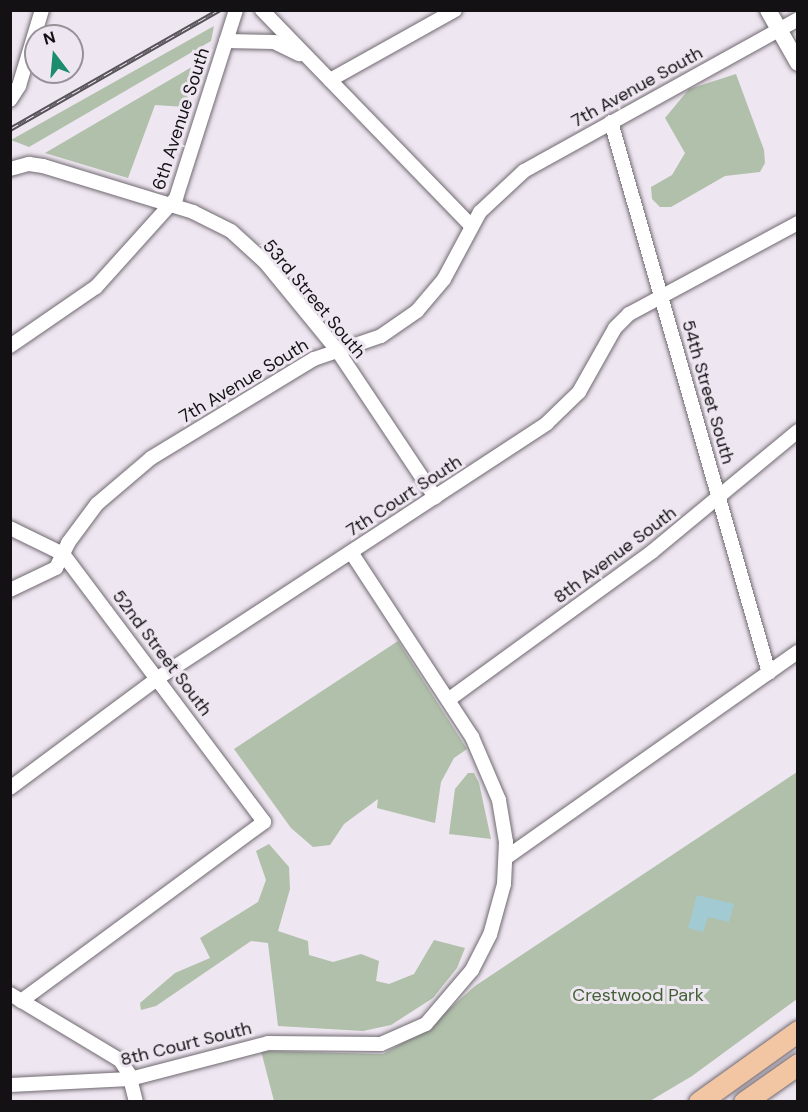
<!DOCTYPE html>
<style>
body{margin:0}
#map{position:relative;width:808px;height:1112px;overflow:hidden;background:#eee6f0;font-family:"DM Sans",sans-serif}
div>[style]{position:absolute}
[style*='--x']{left:calc(var(--x)*1px);top:calc(var(--y)*1px);width:calc(var(--w)*1px);rotate:calc(var(--a)*1deg)}
.green>*{inset:0;background:#b0c0aa}
.water>*{inset:0;background:#a2cad3}
.roads{filter:drop-shadow(0 0 2px #706971) drop-shadow(0 0 2px #706971)}
.minor>*{height:14px;margin:-7px;padding:0 7px;transform-origin:7px;border-radius:7px;background:#fff}
.tertiary>*{height:16px;margin:-8px;padding:0 8px;transform-origin:8px;border-radius:8px;background:#fff}
.primary>*{height:21px;margin:-10.5px;padding:0 10.5px;transform-origin:10.5px;border-radius:10.5px;background:#f2c6a3}
.rail>*{height:5px;margin-top:-2.5px;transform-origin:0;background:repeating-linear-gradient(90deg,#eee6f0 0 9px,#575359 0 18px);box-sizing:border-box;border-block:2px solid #575359}
span{translate:-50% -50%;white-space:nowrap;text-align:center;line-height:1.15;-webkit-text-stroke:6px #eee6f0;paint-order:stroke}
.street-label{font-size:18px;color:#141115}
.park-label{font-size:18px;color:#436036}
.frame{position:absolute;inset:0;border:12px solid #141115;pointer-events:none}
.north{position:absolute;left:24px;top:24px;width:60px;height:60px;box-sizing:border-box;background:#eee6f0;border:2px solid #979198;border-radius:50%;rotate:344deg;font-size:16px;font-weight:700;line-height:24px;text-align:center;color:#141115}
.north::after{content:'';display:block;margin:auto;width:21px;height:27px;background:#1b8c6d;clip-path:polygon(50% 0,100% 100%,50% 72%,0 100%)}
</style>
<div id="map">
<div class="green">
<div style="clip-path:polygon(214px 26px,211px 41px,29px 147px,11px 140px)"></div>
<div style="clip-path:polygon(202px 61px,203px 68px,185px 107px,155px 105px,128px 178px,45px 153px)"></div>
<div style="clip-path:polygon(736px 74px,764px 150px,765px 163px,760px 172px,725px 176px,671px 207px,660px 207px,652px 199px,651px 187px,672px 175px,685px 153px,665px 118px,689px 89px)"></div>
<div style="clip-path:polygon(398px 641px,467px 749px,454px 758px,441px 782px,435px 823px,377px 808px,378px 799px,344px 824px,330px 845px,313px 847px,291px 828px,234px 749px)"></div>
<div style="clip-path:polygon(797px 772px,797px 999px,692px 1076px,650px 1101px,274px 1101px,261px 1051px,383px 1054px,427px 1029px,475px 986px)"></div>
<div style="clip-path:polygon(468px 773px,474px 773px,479px 783px,491px 839px,449px 834px,455px 789px)"></div>
<div style="clip-path:polygon(269px 844px,289px 867px,290px 889px,278px 931px,308px 941px,309px 955px,333px 962px,361px 954px,379px 961px,376px 981px,389px 984px,414px 974px,434px 940px,465px 948px,457px 968px,433px 998px,391px 1025px,363px 1031px,278px 1026px,268px 943px,251px 941px,156px 1006px,141px 1010px,140px 1003px,175px 973px,210px 958px,200px 938px,258px 902px,266px 880px,256px 851px)"></div>
</div>
<div class="water">
<div style="clip-path:polygon(697px 895px,734px 904px,729px 922px,708px 917px,703px 932px,688px 928px)"></div>
</div>
<div class="roads">
<div class="minor">
<div style="--x:262;--y:10;--w:301;--a:45.9"></div>
<div style="--x:226;--y:41;--w:48;--a:1.2"></div>
<div style="--x:274;--y:42;--w:28;--a:26"></div>
<div style="--x:330;--y:80;--w:143;--a:-29.2"></div>
<div style="--x:10;--y:100;--w:17;--a:-57"></div>
<div style="--x:19;--y:86;--w:79;--a:-73.2"></div>
<div style="--x:611;--y:122;--w:573;--a:74"></div>
<div style="--x:10;--y:169;--w:20;--a:-15"></div>
<div style="--x:29;--y:164;--w:14;--a:8"></div>
<div style="--x:43;--y:166;--w:157;--a:17"></div>
<div style="--x:193;--y:212;--w:42;--a:26.6"></div>
<div style="--x:231;--y:231;--w:46;--a:42.4"></div>
<div style="--x:265;--y:262;--w:114;--a:50.7"></div>
<div style="--x:337;--y:350;--w:177;--a:56.3"></div>
<div style="--x:10;--y:346;--w:104;--a:-34.5"></div>
<div style="--x:96;--y:287;--w:120;--a:-48"></div>
<div style="--x:176;--y:198;--w:197;--a:-72.3"></div>
<div style="--x:10;--y:528;--w:59;--a:26.1"></div>
<div style="--x:63;--y:554;--w:335;--a:53.1"></div>
<div style="--x:264;--y:822;--w:302;--a:143.6"></div>
<div style="--x:10;--y:590;--w:51;--a:-25.6"></div>
<div style="--x:56;--y:568;--w:28;--a:-64"></div>
<div style="--x:68;--y:543;--w:49;--a:-53.4"></div>
<div style="--x:97;--y:504;--w:71;--a:-40.4"></div>
<div style="--x:151;--y:458;--w:191;--a:-31.3"></div>
<div style="--x:314;--y:359;--w:71;--a:-18.9"></div>
<div style="--x:381;--y:336;--w:44;--a:-34.8"></div>
<div style="--x:417;--y:311;--w:42;--a:-49.8"></div>
<div style="--x:444;--y:279;--w:76;--a:-61.8"></div>
<div style="--x:480;--y:212;--w:60;--a:-43"></div>
<div style="--x:524;--y:171;--w:313;--a:-29"></div>
<div style="--x:448;--y:700;--w:253;--a:-36"></div>
<div style="--x:653;--y:551;--w:188;--a:-39.6"></div>
<div style="--x:10;--y:788;--w:184;--a:-36.6"></div>
<div style="--x:158;--y:678;--w:465;--a:-33.2"></div>
<div style="--x:547;--y:423;--w:45;--a:-44.1"></div>
<div style="--x:579;--y:392;--w:73;--a:-60.6"></div>
<div style="--x:615;--y:328;--w:20;--a:-45"></div>
<div style="--x:629;--y:314;--w:192;--a:-28.3"></div>
<div style="--x:507;--y:857;--w:356;--a:-35.2"></div>
<div style="--x:10;--y:994;--w:128;--a:31"></div>
<div style="--x:120;--y:1060;--w:17;--a:57"></div>
<div style="--x:129;--y:1074;--w:29;--a:76"></div>
<div style="--x:10;--y:1085;--w:120;--a:-2.9"></div>
<div style="--x:130;--y:1079;--w:143;--a:-14.6"></div>
<div style="--x:268;--y:1043;--w:113;--a:0.5"></div>
<div style="--x:381;--y:1044;--w:49;--a:-24"></div>
<div style="--x:426;--y:1024;--w:71;--a:-49.6"></div>
<div style="--x:472;--y:970;--w:39;--a:-63"></div>
<div style="--x:490;--y:935;--w:53;--a:-74.6"></div>
<div style="--x:504;--y:884;--w:42;--a:-87.3"></div>
<div style="--x:506;--y:842;--w:43;--a:-99.5"></div>
<div style="--x:499;--y:800;--w:69;--a:-113.2"></div>
<div style="--x:472;--y:737;--w:221;--a:-123.2"></div>
</div>
<div class="tertiary">
<div style="--x:768;--y:10;--w:61;--a:60.5"></div>
</div>
<div class="primary">
<div style="--x:699;--y:1102;--w:122;--a:-35.6"></div>
<div style="--x:744;--y:1102;--w:66;--a:-35.1"></div>
</div>
</div>
<div class="rail">
<div style="--x:10;--y:129;--w:241;--a:-29.7"></div>
</div>
<div class="street-label">
<span style="left:637px;top:87px;rotate:-29deg">7th Avenue South</span>
<span style="left:181px;top:119px;rotate:-72deg">6th Avenue South</span>
<span style="left:314px;top:299px;rotate:50deg">53rd Street South</span>
<span style="left:244px;top:381px;rotate:-31deg">7th Avenue South</span>
<span style="left:708px;top:392px;rotate:74deg">54th Street South</span>
<span style="left:404px;top:496px;rotate:-33deg">7th Court South</span>
<span style="left:615px;top:555px;rotate:-37deg">8th Avenue South</span>
<span style="left:162px;top:653px;rotate:53deg">52nd Street South</span>
<span style="left:186px;top:1044px;rotate:-14deg">8th Court South</span>
</div>
<div class="park-label">
<span style="left:638px;top:995px">Crestwood Park</span>
</div>
<div class="frame"></div>
<div class="north">N</div>
</div>
